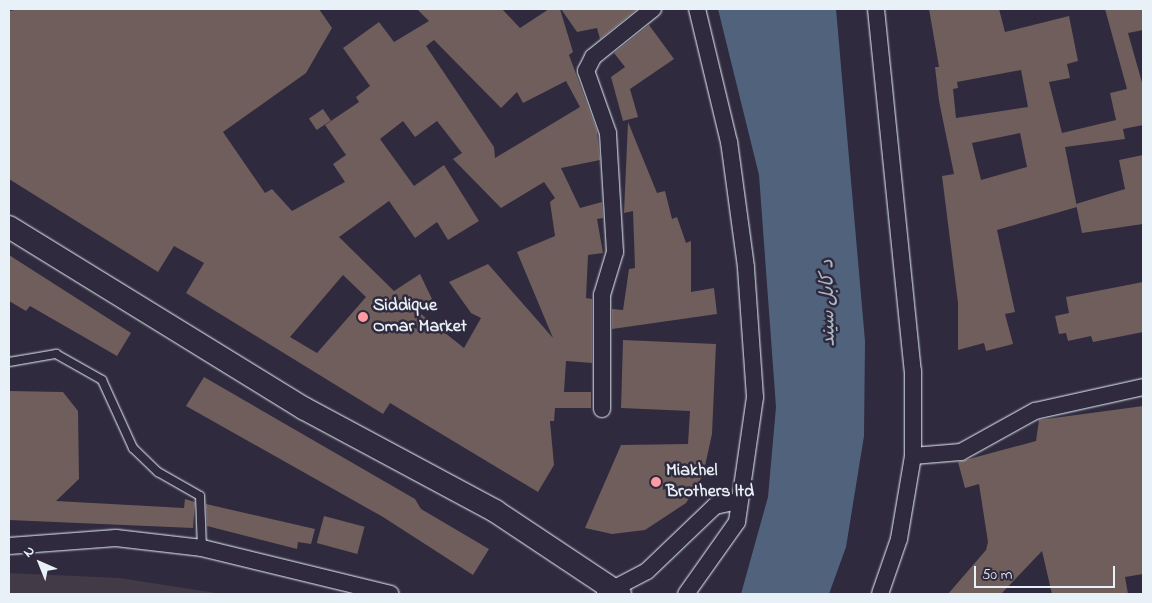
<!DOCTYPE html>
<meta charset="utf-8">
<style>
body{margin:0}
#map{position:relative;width:1152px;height:603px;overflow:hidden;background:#2f2a3d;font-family:"Indie Flower","Playpen Sans Arabic",sans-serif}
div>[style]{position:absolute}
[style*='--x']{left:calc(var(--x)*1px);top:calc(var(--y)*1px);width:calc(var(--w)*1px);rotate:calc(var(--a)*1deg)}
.built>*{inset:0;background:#423a46}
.water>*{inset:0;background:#51637c}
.building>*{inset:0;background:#6f5e5c;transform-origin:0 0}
.roads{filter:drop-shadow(0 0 1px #e8f1f8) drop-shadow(0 0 1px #e8f1f8)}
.lane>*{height:8px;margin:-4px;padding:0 4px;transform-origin:4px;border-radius:4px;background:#2f2a3d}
.street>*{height:16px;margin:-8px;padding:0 8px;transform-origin:8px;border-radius:8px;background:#2f2a3d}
.secondary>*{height:22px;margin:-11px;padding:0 11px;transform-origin:11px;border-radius:11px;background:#2f2a3d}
.dots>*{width:14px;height:14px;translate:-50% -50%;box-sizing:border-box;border:2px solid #2f2a3d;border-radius:50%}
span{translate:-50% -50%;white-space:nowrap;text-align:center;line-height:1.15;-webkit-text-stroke:5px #2f2a3d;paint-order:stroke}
.poi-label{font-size:18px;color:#e8f1f8;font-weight:700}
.left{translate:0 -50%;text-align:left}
.water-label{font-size:19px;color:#acb8c6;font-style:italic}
.frame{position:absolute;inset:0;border:10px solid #e8f1f8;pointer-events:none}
.north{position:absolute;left:15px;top:538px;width:50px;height:50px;-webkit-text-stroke:4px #2f2a3d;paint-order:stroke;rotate:316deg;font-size:14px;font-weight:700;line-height:20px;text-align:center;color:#e8f1f8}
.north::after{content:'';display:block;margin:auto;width:18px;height:22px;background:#e8f1f8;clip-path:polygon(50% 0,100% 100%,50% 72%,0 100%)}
.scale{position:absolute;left:974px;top:566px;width:141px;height:22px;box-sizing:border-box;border:2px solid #e8f1f8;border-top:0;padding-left:6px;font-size:15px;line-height:18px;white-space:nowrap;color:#e8f1f8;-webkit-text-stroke:4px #2f2a3d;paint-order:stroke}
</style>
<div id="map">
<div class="built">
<div style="clip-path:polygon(9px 573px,120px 578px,222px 594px,9px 593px)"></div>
</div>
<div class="water">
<div style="clip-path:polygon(718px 9px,836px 9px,865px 341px,864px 436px,846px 547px,829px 594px,741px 594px,768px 497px,776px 407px,759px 175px)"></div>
</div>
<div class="building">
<div style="clip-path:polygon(evenodd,20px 9px,319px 9px,332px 28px,306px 73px,223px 132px,265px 193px,272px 189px,292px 211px,345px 182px,333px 164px,346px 155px,325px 125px,359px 102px,356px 97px,370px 86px,343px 48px,379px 22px,394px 42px,429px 21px,417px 9px,502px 9px,520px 28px,549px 9px,560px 9px,573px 52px,569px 55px,597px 131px,600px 160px,561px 168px,580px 208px,602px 202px,603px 218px,597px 219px,603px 253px,588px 255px,586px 298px,592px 299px,592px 363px,566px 361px,564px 392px,591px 392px,591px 408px,555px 408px,554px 421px,550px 421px,554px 465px,538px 492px,390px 403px,383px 414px,186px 293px,204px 263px,174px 246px,158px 272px,9px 179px,9px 11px,20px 9px,434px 40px,501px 108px,517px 92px,523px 103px,566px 81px,580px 107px,495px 158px,494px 147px,426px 46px,434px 40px,20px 9px,403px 121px,415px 137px,437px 121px,462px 153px,453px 159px,501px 208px,544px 182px,555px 198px,550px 202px,555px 236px,517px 252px,553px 338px,488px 264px,449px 282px,471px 313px,481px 318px,464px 348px,416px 310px,432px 299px,420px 274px,394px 291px,339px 237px,389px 201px,415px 238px,437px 222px,448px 240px,479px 221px,444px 165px,414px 186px,380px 139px,403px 121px,20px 9px,343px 275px,366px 297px,317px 353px,290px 337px,343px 275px)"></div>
<div style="clip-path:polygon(561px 9px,635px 9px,636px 10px,600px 39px,597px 28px,577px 32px)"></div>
<div style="clip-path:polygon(evenodd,929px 9px,999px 9px,1005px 32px,1069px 16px,1078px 61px,1067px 64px,1070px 78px,1049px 82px,1062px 133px,1116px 120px,1110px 93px,1127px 89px,1105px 9px,1143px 9px,1143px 30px,1128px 33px,1143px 86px,1143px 125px,1123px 129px,1125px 139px,1065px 147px,1077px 207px,997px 230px,1015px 312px,1005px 314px,1013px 344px,986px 351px,984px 343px,958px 350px,958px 303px,942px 176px,954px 174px,939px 101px,935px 67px,939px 67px,929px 9px,1021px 70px,1028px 107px,956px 118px,953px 89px,958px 88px,957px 82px,1021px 70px,929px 9px,1020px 133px,1027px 167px,981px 180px,972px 143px,1020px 133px)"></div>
<div style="clip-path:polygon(649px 25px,674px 59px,630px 89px,638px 117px,623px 121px,611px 77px,625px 67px,614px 53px)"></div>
<div style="left:323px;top:109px;width:14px;height:17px;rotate:56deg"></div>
<div style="clip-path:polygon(628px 122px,657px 193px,665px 191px,672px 219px,677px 217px,686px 243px,691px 241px,691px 292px,714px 288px,717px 314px,612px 329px,612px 309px,623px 310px,629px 269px,635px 268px,633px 211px,624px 213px)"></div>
<div style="clip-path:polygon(1143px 155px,1143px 224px,1082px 233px,1076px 204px,1125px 189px,1119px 160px)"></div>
<div style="clip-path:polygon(9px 255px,131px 333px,117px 356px,30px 306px,26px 311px,9px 301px)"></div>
<div style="clip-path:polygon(1143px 282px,1143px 332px,1093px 342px,1091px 336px,1068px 341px,1066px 333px,1059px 334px,1055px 316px,1069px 313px,1066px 297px)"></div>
<div style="clip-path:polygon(623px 340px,716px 344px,712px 434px,703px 475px,686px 503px,645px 530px,612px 534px,585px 528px,621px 445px,688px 444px,690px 411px,621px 408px)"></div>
<div style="clip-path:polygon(204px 377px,415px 499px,421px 509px,489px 549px,473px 575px,383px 517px,186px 406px)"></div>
<div style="clip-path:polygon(9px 391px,63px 392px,78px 411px,79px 479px,56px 501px,184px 508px,185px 499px,195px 502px,193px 528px,9px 520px)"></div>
<div style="clip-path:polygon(1143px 406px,1143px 574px,1125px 577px,1128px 594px,1052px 594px,1042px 551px,1001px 594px,948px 594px,986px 550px,988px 542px,979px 484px,965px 488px,958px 462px,1036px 441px,1039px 420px)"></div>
<div style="clip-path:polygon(206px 504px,315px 529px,311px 544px,298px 542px,297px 549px,207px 526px)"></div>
<div style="left:324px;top:516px;width:42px;height:28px;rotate:15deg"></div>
</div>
<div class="roads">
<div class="lane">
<div style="--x:9;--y:362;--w:48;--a:-9.7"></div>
<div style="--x:56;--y:354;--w:53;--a:29.5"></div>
<div style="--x:102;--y:380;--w:75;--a:65.5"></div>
<div style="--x:133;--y:448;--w:35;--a:44"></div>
<div style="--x:158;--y:472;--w:48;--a:29.7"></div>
<div style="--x:200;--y:496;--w:52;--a:87.8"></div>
</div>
<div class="street">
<div style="--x:876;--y:9;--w:364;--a:84.2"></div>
<div style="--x:913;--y:371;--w:85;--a:90"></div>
<div style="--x:913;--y:456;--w:84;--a:99.6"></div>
<div style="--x:899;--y:539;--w:58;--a:109.1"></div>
<div style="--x:602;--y:409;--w:114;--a:-90"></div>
<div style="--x:602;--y:295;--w:45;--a:-73.2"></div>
<div style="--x:615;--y:252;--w:119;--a:-93.4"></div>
<div style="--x:608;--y:133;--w:66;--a:-109.5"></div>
<div style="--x:586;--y:71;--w:16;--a:-63"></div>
<div style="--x:593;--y:57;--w:77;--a:-38.7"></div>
<div style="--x:913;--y:456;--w:48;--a:-4.8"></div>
<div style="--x:961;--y:452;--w:85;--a:-29"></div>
<div style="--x:1035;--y:411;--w:111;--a:-12.5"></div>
<div style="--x:9;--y:546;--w:107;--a:-4.3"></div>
<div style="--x:116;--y:538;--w:87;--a:6.6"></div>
<div style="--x:202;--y:548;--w:194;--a:13.7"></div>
<div style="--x:605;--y:593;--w:47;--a:-27.6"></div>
<div style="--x:647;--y:571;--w:94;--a:-43.7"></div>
<div style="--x:715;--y:506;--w:24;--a:-12"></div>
<div style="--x:686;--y:594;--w:88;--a:-54.7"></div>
<div style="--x:737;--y:522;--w:126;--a:-81.8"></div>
<div style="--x:755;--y:397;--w:130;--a:-94"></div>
<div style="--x:746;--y:267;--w:126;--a:-97.7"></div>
<div style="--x:729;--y:142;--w:137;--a:-103.5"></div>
</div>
<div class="secondary">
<div style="--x:9;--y:227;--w:347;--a:31.6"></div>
<div style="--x:305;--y:409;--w:216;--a:28.2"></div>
<div style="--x:495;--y:511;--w:150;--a:33.6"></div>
</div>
</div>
<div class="dots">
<div style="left:363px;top:317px;background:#ff9aa2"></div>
<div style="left:656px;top:482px;background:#ff9aa2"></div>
</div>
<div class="poi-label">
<span class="left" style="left:373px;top:317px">Siddique<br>Omar Market</span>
<span class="left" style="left:666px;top:482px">Miakhel<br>Brothers ltd</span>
</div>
<div class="water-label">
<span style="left:829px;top:303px;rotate:-91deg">د کابل سيند</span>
</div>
<div class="frame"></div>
<div class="north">N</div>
<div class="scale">50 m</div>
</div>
